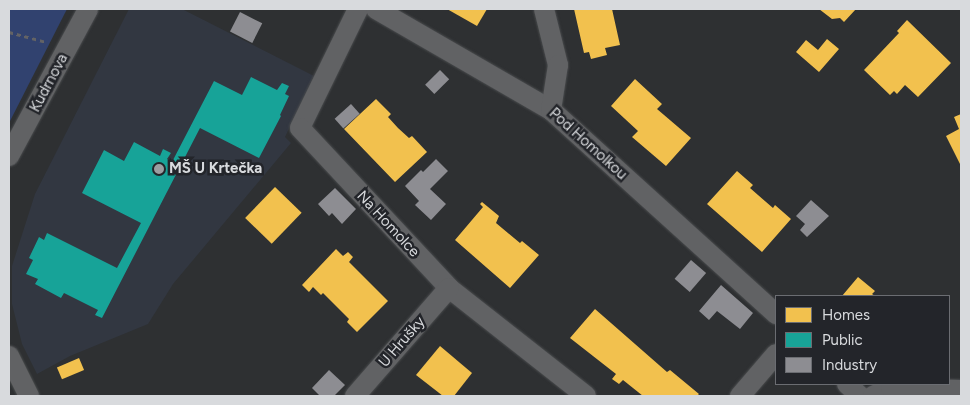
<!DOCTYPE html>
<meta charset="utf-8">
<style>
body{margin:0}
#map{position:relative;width:970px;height:405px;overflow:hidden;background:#2e3032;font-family:Figtree,sans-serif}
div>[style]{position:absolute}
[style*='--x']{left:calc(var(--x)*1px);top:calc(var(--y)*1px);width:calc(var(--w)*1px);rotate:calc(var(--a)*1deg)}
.built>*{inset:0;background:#323741}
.green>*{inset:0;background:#31426f}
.homes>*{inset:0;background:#f2c14e;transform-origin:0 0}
.public>*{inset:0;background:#17a398}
.industry>*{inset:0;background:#8d8d92;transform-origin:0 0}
.path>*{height:3px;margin-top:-1.5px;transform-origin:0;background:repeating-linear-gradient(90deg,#636365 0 4px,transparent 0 8px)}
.roads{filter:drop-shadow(0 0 1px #494b4d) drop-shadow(0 0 1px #494b4d)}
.minor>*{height:20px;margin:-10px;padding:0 10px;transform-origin:10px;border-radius:10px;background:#616264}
.dots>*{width:14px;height:14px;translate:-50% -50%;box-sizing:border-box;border:2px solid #23252a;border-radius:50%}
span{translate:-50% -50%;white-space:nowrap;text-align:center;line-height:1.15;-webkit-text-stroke:5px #23252a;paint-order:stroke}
.street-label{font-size:15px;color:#d8dadd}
.poi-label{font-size:15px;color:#d8dadd;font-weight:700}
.left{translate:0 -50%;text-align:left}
.frame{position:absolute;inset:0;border:10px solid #d8dadd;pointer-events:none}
.legend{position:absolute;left:775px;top:295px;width:175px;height:90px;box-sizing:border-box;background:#23252a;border:1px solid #6b6d72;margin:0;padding:6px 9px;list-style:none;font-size:15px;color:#d8dadd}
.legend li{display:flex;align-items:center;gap:10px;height:25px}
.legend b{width:25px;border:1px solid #6b6d72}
</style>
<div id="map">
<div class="built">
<div style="clip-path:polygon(129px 9px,182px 9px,314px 76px,285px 137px,291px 143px,173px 284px,148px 324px,70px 356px,37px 374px,22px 344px,12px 304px,12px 266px,35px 194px)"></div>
</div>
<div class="green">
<div style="clip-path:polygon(9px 9px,67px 9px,9px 123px)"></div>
</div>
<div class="homes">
<div style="clip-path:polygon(447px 9px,487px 9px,477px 26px)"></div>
<div style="clip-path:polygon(574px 9px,612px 9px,620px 45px,605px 48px,607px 55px,591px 59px,589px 52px,584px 53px)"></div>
<div style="clip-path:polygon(819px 9px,856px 9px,844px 22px,840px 18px,832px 19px)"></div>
<div style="clip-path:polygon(907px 20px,951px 63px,918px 97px,905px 85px,897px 94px,894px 91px,890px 95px,864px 70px,899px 33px,897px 31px)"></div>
<div style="clip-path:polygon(827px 39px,839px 49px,819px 72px,796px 52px,806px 40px,818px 50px)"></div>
<div style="clip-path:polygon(635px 79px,662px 104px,657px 109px,691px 138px,666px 166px,632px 137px,638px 131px,611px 106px)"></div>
<div style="clip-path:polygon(376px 99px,391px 114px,388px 117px,398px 128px,409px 138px,412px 136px,427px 152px,395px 182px,344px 129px)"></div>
<div style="clip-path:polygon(961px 114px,961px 166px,946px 136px,959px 129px,954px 117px)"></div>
<div style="clip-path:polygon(737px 171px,753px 185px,750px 188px,773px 208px,775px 205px,791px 219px,762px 252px,707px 204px)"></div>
<div style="left:275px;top:187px;width:37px;height:43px;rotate:44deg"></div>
<div style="clip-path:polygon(482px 202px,499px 216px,496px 223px,520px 243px,522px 241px,539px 255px,510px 288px,455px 240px,483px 207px,480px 204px)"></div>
<div style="clip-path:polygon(336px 249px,343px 256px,348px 252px,353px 257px,349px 262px,388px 301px,357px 332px,347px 322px,349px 319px,323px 293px,321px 295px,313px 287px,309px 292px,302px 285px)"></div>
<div style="clip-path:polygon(858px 277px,875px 291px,872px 294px,875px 296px,842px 296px)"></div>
<div style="clip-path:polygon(595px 309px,667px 372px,670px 370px,699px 394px,697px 396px,643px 396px,623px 380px,619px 384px,612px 379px,616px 374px,570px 338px)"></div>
<div style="clip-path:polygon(440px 346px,472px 373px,454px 396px,443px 396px,416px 375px)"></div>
<div style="left:79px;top:358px;width:13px;height:24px;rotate:67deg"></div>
</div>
<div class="public">
<div style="clip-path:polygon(251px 77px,277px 90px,282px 83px,289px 86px,285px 94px,289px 96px,280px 115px,281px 116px,259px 158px,200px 128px,102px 318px,95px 315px,98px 310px,64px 293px,61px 298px,35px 284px,38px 279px,26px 274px,33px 260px,29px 258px,39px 237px,44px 240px,47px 233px,117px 268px,141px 223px,82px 193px,104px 150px,124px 161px,134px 142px,160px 156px,163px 149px,171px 153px,167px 159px,172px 162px,214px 81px,242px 95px)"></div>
</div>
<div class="industry">
<div style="left:240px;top:12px;width:25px;height:22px;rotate:27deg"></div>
<div style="left:440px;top:70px;width:13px;height:21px;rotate:45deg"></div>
<div style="left:351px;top:104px;width:13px;height:22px;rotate:48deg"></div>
<div style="clip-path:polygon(436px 159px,448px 171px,430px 189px,446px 204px,431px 220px,415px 205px,419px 201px,405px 186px,421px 170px,423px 172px)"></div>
<div style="clip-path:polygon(335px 188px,356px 209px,342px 224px,332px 213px,329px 216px,318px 204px)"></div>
<div style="clip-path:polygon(811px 200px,829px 216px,807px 237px,800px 230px,805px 224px,796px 216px)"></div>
<div style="left:691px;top:260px;width:20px;height:25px;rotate:41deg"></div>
<div style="clip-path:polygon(721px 285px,753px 313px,740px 329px,717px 311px,709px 320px,699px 311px)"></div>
<div style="clip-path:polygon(329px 370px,345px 385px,334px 396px,320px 396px,312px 388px)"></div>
</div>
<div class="path">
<div style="--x:9;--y:32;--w:39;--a:15"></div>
</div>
<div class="roads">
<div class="minor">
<div style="--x:358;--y:9;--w:132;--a:116"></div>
<div style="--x:300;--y:128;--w:219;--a:47"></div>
<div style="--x:449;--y:288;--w:174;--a:38.2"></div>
<div style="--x:376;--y:9;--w:202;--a:30"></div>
<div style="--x:551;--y:110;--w:304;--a:42.2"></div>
<div style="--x:544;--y:9;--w:58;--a:76"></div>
<div style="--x:558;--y:65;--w:46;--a:98.8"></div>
<div style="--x:9;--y:156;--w:167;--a:-61.7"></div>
<div style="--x:9;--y:356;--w:45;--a:63.4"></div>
<div style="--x:847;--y:384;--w:18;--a:43"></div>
<div style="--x:355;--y:396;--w:143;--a:-49"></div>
<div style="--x:740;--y:396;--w:55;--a:-49.4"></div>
<div style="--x:873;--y:396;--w:20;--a:-24"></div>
<div style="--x:891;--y:388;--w:70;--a:1.6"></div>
</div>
</div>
<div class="dots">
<div style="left:159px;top:169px;background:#9c9ea1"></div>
</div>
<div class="street-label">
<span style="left:49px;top:83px;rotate:-62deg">Kudrnova</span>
<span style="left:588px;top:144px;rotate:42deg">Pod Homolkou</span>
<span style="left:388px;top:224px;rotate:47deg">Na Homolce</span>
<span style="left:402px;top:342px;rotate:-49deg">U Hrušky</span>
</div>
<div class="poi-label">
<span class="left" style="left:169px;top:169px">MŠ U Krtečka</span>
</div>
<div class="frame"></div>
<ul class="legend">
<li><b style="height:14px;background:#f2c14e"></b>Homes</li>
<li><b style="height:14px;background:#17a398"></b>Public</li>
<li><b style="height:14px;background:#8d8d92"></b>Industry</li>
</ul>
</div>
